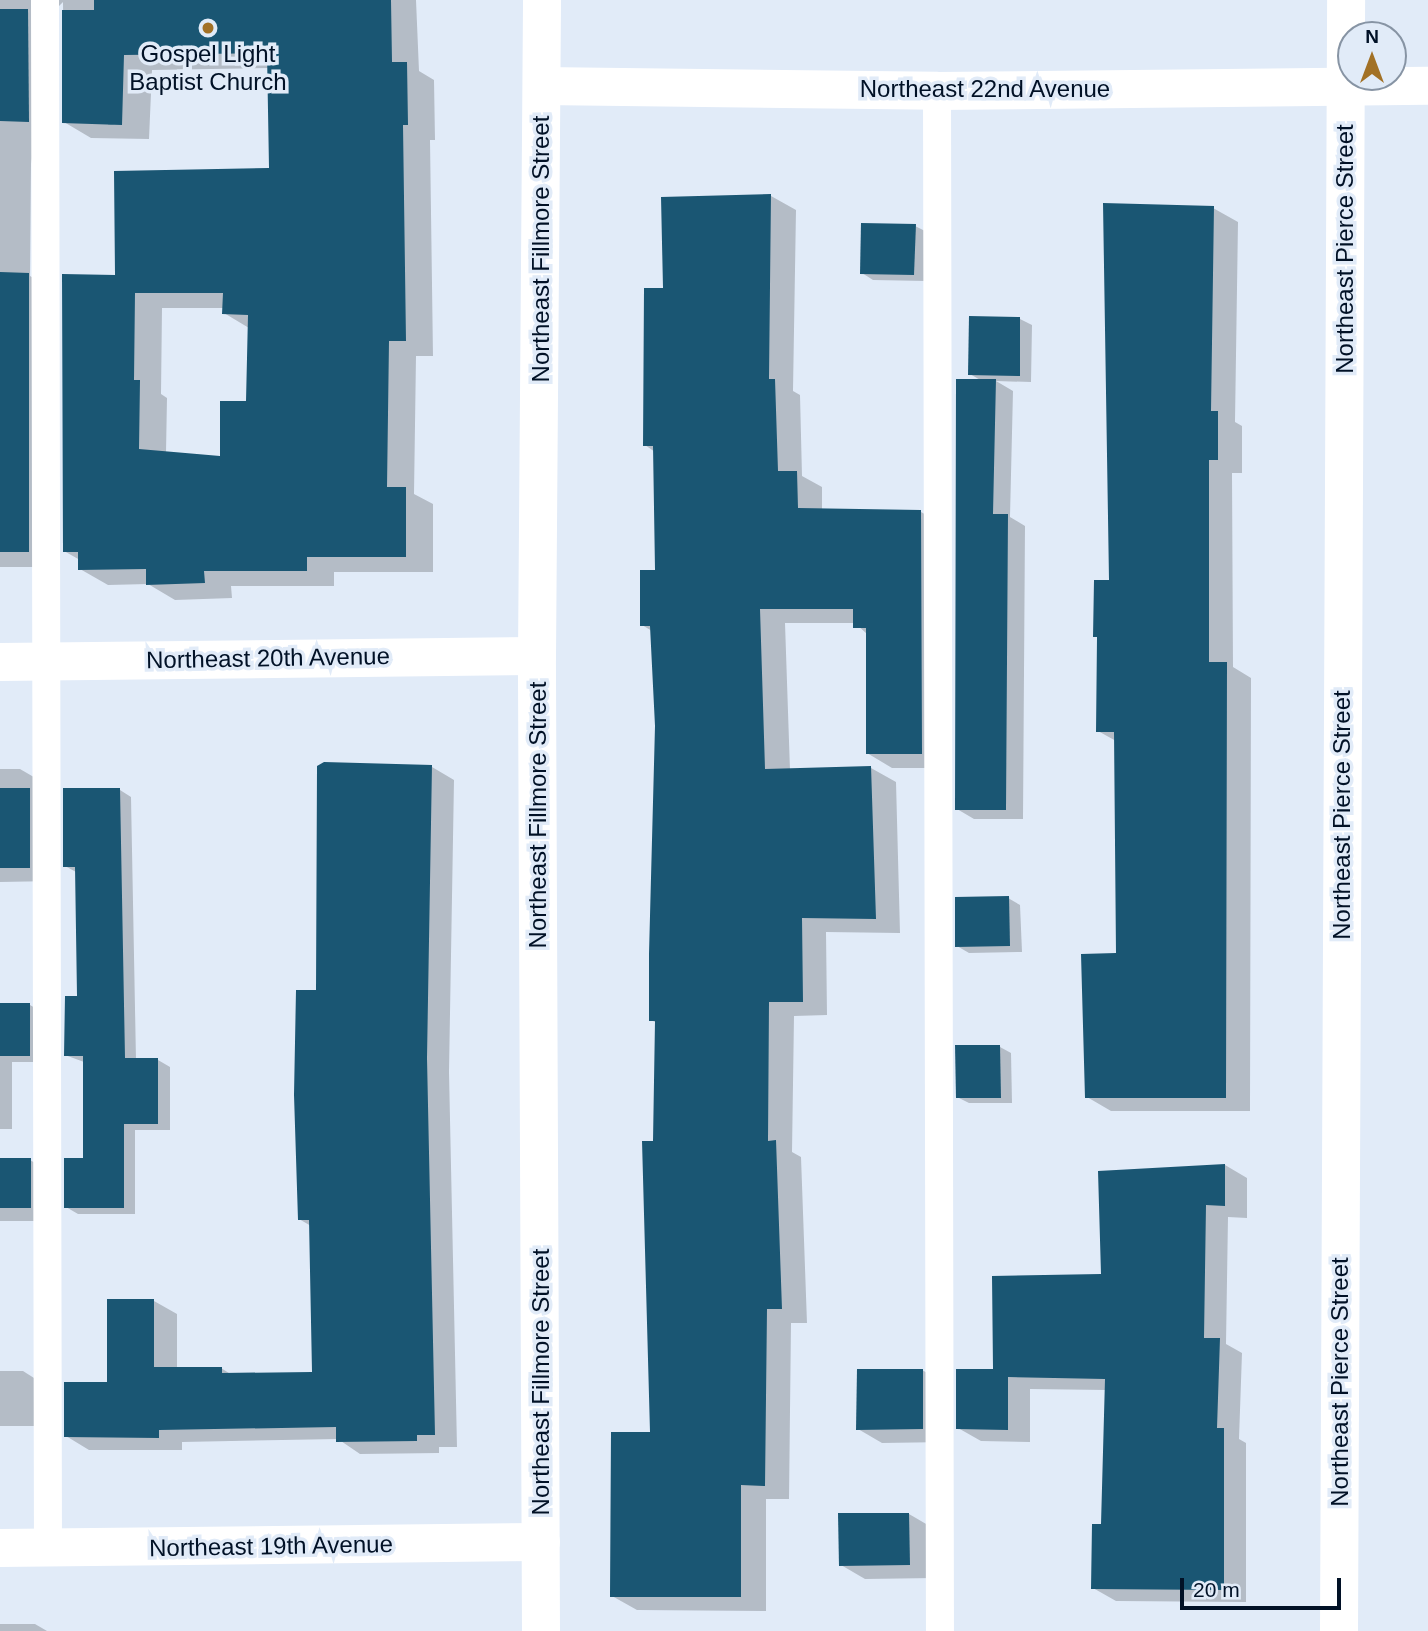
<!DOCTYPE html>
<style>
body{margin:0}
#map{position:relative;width:1428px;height:1631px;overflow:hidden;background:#e1ebf8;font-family:Helvetica,sans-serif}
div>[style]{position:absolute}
.shadow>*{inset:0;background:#0003}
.building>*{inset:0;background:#1a5673}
.lane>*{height:28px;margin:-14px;padding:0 14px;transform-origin:14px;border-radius:14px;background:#fff}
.street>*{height:38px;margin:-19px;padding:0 19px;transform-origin:19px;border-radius:19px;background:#fff}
.dots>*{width:19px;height:19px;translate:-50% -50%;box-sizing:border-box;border:4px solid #e1ebf8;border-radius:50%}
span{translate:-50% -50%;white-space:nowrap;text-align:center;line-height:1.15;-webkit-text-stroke:7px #e1ebf8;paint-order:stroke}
.poi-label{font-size:24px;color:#011126}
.street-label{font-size:24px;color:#011126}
.north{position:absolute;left:1337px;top:21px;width:70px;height:70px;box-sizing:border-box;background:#e1ebf8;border:2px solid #8794a4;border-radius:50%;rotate:0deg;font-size:19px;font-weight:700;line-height:28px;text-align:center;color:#011126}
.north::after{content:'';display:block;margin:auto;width:24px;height:32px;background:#a27126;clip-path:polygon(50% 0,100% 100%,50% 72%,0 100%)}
.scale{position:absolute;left:1180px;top:1578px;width:161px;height:32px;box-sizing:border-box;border:4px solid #011126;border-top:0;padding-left:9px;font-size:21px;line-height:24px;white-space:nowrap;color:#011126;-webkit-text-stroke:5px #e1ebf8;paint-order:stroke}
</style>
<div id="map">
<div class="shadow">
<div style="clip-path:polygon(evenodd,0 0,416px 0,419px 71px,434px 80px,435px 140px,430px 140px,433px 356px,416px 356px,414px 494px,433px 504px,433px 572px,334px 572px,334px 586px,231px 586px,232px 598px,175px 600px,148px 584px,108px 585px,80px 569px,80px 560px,64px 551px,117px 277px,271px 170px,269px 68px,152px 70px,149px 139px,91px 138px,64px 122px,63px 2px,58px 7px,31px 164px,30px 276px,56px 291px,57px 567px,0 567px,0 0,162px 308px,224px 308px,224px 313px,249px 328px,248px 403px,222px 458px,166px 453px,167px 398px,161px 394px,162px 308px)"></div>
<div style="clip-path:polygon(771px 196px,796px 210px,793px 391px,800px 395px,802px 476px,822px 487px,822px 510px,921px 512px,946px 526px,946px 768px,892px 768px,867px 753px,867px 634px,855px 623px,785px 623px,790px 770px,871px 768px,896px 782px,900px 933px,826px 932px,827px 1015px,794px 1016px,792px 1152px,801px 1157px,807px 1323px,791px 1323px,789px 1499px,766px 1499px,766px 1611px,637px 1610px,612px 1596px,652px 1434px,657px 1023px,651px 1020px,656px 726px,652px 631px,642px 625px,656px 572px,655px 452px,645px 445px,665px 290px)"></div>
<div style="clip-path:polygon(1213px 208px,1238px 222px,1235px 422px,1242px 426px,1242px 473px,1232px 473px,1233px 667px,1251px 678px,1250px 1111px,1111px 1111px,1087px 1097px,1118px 955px,1116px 741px,1098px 731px,1099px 638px,1095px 636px)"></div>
<div style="clip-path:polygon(915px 226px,927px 232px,926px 281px,873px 280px,862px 273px)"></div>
<div style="clip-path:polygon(1020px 319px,1032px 325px,1031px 382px,996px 381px,1013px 391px,1010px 517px,1025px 526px,1023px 819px,974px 819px,957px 809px,982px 381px,970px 374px)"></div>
<div style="clip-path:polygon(432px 767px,454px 780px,449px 1072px,457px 1447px,439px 1447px,439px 1453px,360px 1454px,338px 1439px,182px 1442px,182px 1450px,89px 1450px,66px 1436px,109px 1384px,154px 1301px,177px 1314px,177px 1368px,221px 1368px,232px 1375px,314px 1374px,311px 1226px,299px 1219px,318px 992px)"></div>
<div style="clip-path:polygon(0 769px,20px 769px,44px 783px,54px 881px,0 882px)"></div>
<div style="clip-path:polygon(120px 790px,131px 797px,136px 1060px,158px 1060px,170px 1067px,170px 1130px,135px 1130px,135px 1214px,78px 1214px,66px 1207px,84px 1160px,84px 1062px,65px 1055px,78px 998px,76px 872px,65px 866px)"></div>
<div style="clip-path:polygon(1008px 898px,1020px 905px,1022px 952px,969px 953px,957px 946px)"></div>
<div style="clip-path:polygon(0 1004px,30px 1005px,42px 1012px,42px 1062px,12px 1062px,12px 1129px,0 1129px)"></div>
<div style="clip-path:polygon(1000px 1047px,1011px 1053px,1012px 1103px,969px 1103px,957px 1097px)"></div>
<div style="clip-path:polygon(0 1160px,30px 1160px,42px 1167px,41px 1221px,0 1221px)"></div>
<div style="clip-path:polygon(1225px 1165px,1247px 1178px,1247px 1218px,1228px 1217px,1226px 1344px,1242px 1353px,1239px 1439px,1246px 1443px,1246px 1602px,1116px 1601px,1093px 1588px,1102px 1526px,1106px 1390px,1030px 1389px,1030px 1442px,981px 1441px,958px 1428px,995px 1370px)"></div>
<div style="clip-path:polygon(922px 1370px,947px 1384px,947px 1442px,882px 1443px,858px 1429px)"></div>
<div style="clip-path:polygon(0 1371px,23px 1371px,34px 1378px,34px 1426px,0 1426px)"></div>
<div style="clip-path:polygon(909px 1514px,933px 1528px,934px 1578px,865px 1579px,841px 1565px)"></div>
<div style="clip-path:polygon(0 1624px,35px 1624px,47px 1631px,0 1631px)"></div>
</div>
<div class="building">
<div style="clip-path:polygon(evenodd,94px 0,391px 0,392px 62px,407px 62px,408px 125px,403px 125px,406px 341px,389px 341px,387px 487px,406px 487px,406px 557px,307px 557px,307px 571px,204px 571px,205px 583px,146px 585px,146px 569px,78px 570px,78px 552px,63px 552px,62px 274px,115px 275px,114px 171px,269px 168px,267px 53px,124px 55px,122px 125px,62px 123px,62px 10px,94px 10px,94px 0,135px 293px,223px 293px,222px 314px,248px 315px,246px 401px,220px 401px,220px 456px,139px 449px,140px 380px,134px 380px,135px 293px)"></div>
<div style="clip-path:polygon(0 9px,28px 9px,29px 122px,0 121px)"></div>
<div style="clip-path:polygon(771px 194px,769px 379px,775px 379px,778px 471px,797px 471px,798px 508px,921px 510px,922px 754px,866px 754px,866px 628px,853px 628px,853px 609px,760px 609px,765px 769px,871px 766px,876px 919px,802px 918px,803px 1002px,769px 1002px,768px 1141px,776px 1140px,782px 1309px,767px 1309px,765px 1486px,741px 1485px,741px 1597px,610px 1597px,611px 1432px,650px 1432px,642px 1141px,653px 1141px,655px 1021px,649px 1021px,649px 954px,655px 726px,650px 626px,640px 626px,640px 570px,655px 570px,653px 446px,643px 446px,644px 288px,663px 288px,661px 197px)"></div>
<div style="clip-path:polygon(1103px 203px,1214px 206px,1211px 411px,1218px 411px,1218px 460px,1209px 460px,1209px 662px,1227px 662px,1226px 1098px,1085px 1098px,1081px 954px,1116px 953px,1114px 732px,1096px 732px,1097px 637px,1093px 637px,1094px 580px,1109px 580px)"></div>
<div style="clip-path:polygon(861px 223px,916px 224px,914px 275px,860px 274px)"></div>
<div style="clip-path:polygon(0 272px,29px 273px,29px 552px,0 552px)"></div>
<div style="clip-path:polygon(969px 316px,1020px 317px,1020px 376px,968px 375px)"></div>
<div style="clip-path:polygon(956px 379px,996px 379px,993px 514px,1008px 514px,1006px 810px,955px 810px)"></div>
<div style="clip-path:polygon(324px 762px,432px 765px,427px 1058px,435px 1435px,417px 1435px,417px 1441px,336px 1442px,336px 1427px,159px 1430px,159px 1438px,64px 1437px,64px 1382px,107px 1382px,107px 1299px,154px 1299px,154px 1367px,222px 1367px,222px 1373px,312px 1372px,309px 1220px,298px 1220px,294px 1095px,296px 990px,316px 990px,317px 766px)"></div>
<div style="clip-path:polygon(0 788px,30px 788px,30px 868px,0 868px)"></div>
<div style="clip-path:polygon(63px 788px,120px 788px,125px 1058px,158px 1058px,158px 1124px,124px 1124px,124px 1208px,64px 1208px,64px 1158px,83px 1158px,83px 1056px,64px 1056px,65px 996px,77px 996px,75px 867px,63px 867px)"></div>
<div style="clip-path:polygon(1009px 896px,1010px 946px,955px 947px,955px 897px)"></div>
<div style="clip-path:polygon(0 1003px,30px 1003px,30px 1056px,0 1056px)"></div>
<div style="clip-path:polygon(955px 1045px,1000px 1045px,1001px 1098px,956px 1098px)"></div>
<div style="clip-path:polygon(0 1158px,31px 1158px,31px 1208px,0 1208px)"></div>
<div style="clip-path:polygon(1225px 1164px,1225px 1206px,1206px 1205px,1204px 1338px,1220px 1338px,1217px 1428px,1224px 1428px,1224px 1590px,1091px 1589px,1092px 1524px,1101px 1524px,1105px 1379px,1008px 1377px,1008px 1430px,956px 1429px,956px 1369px,993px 1369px,992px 1276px,1101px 1274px,1098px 1171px)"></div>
<div style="clip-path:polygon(857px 1369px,923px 1369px,923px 1429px,856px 1430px)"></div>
<div style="clip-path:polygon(838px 1513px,909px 1513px,910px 1565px,839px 1566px)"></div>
</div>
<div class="lane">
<div style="left:45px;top:0;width:1548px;rotate:89.89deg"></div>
<div style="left:937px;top:91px;width:1540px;rotate:89.89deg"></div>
</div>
<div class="street">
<div style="left:542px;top:86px;width:395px;rotate:0.7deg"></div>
<div style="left:937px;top:91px;width:491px;rotate:-0.6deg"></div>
<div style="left:0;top:662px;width:537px;rotate:-0.64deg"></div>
<div style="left:0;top:1548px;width:541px;rotate:-0.64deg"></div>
<div style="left:541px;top:1631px;width:975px;rotate:-90.24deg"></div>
<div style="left:537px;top:656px;width:656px;rotate:-89.56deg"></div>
<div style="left:1339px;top:1631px;width:1631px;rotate:-89.75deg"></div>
</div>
<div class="dots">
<div style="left:208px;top:28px;background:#a27126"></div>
</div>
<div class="poi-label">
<span style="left:208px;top:68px">Gospel Light<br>Baptist Church</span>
</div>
<div class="street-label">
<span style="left:985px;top:89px">Northeast 22nd Avenue</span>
<span style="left:541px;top:249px;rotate:-90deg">Northeast Fillmore Street</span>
<span style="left:1345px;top:249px;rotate:-90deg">Northeast Pierce Street</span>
<span style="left:268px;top:658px;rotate:-1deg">Northeast 20th Avenue</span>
<span style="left:538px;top:815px;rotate:-90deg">Northeast Fillmore Street</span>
<span style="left:1342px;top:815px;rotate:-90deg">Northeast Pierce Street</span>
<span style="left:541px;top:1382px;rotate:-90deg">Northeast Fillmore Street</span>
<span style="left:1340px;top:1382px;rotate:-90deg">Northeast Pierce Street</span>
<span style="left:271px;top:1546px;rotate:-1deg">Northeast 19th Avenue</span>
</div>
<div class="north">N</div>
<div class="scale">20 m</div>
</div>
